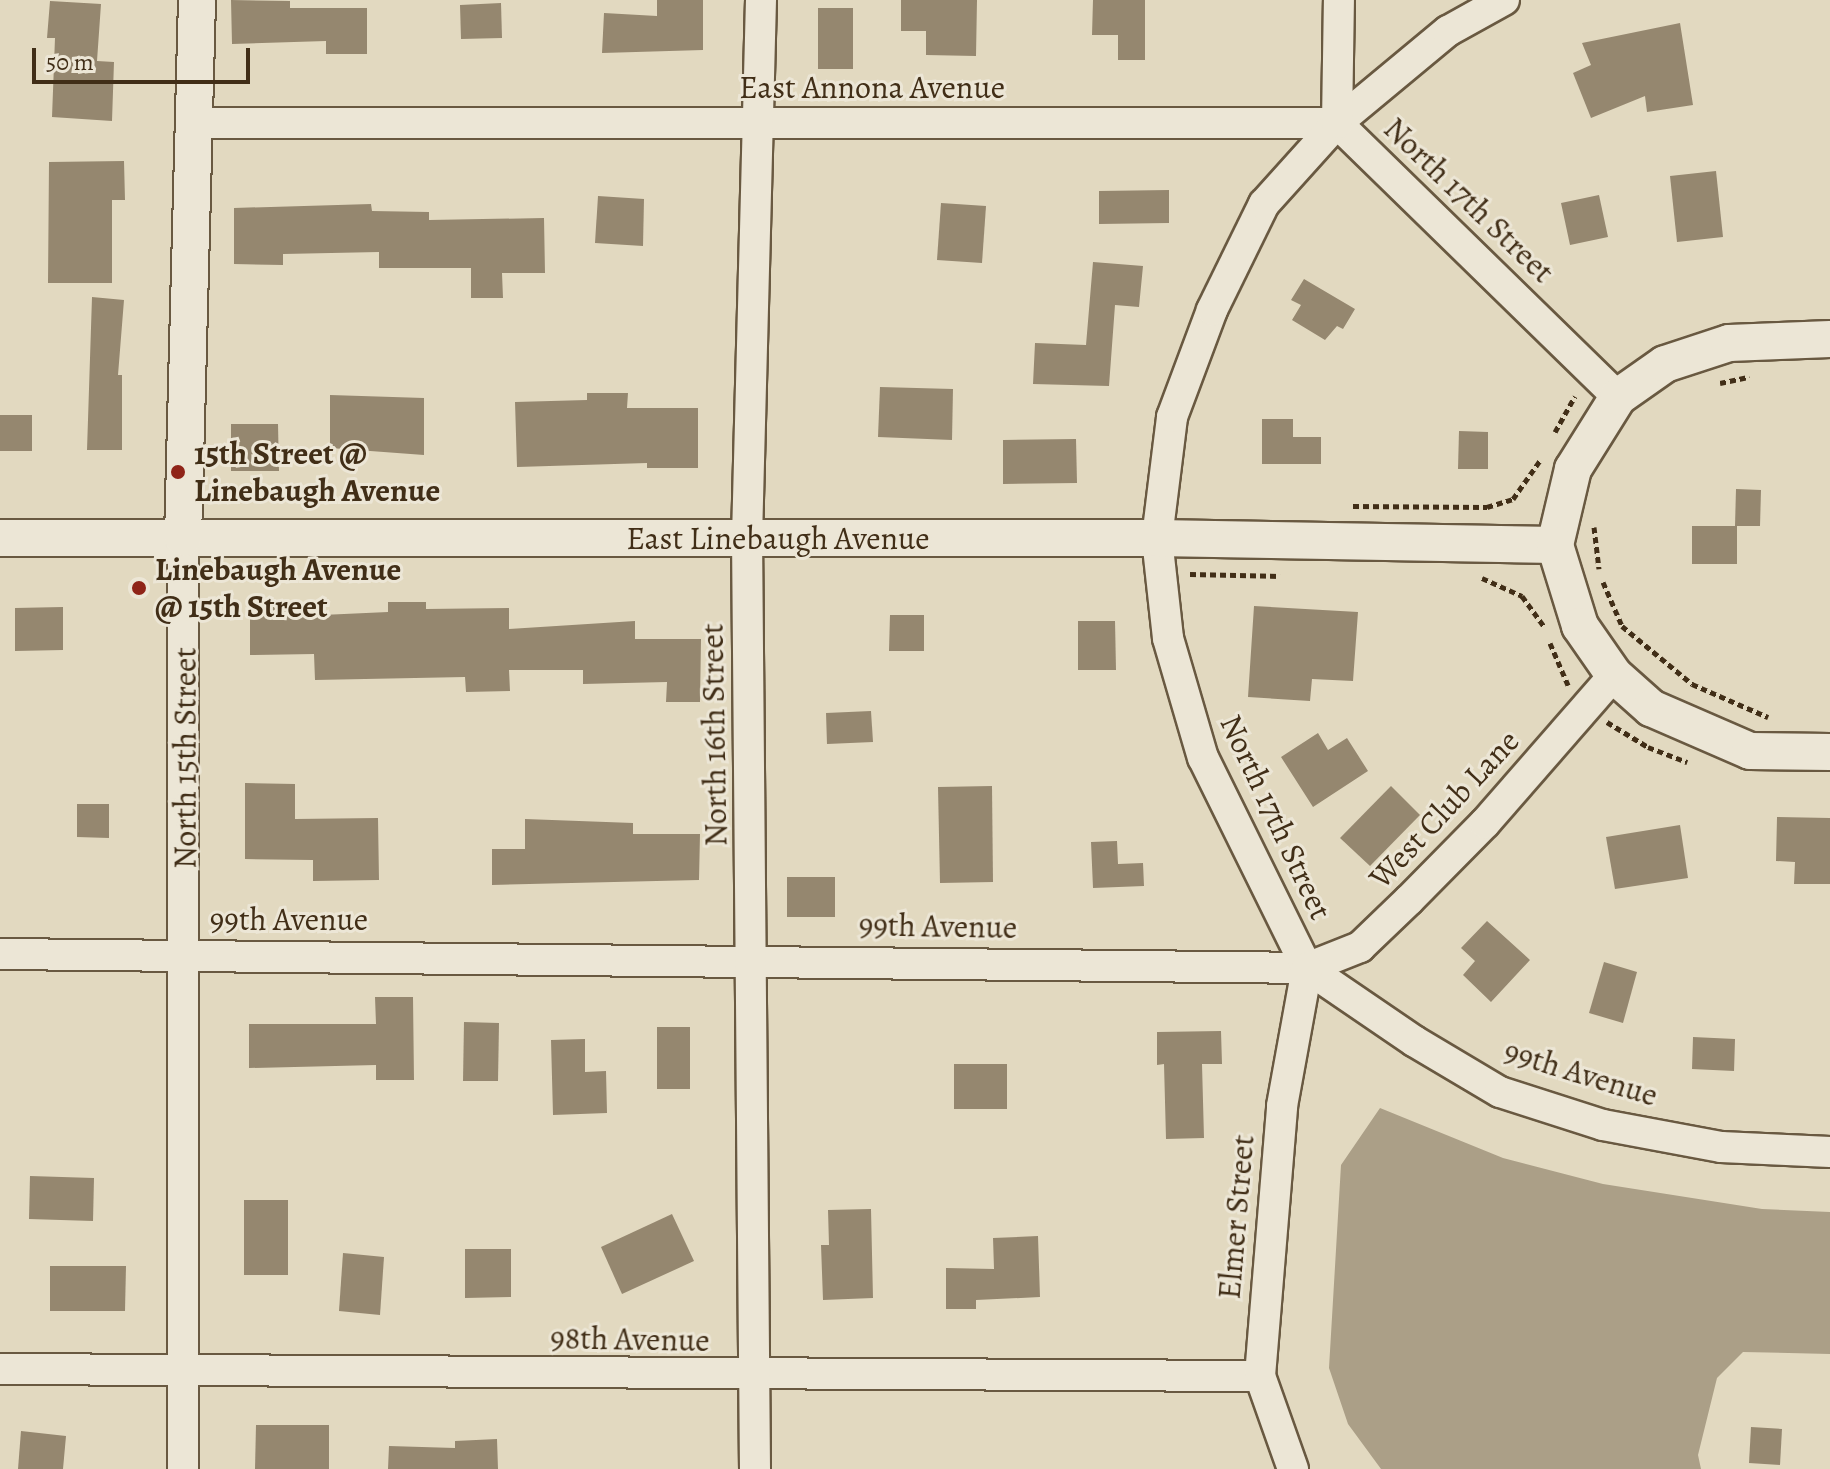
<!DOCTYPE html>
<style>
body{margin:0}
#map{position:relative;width:1830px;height:1469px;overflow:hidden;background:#e2d9c0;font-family:Alegreya,serif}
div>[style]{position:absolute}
.water>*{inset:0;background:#ab9f87}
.building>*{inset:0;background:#95876f}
.path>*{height:5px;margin-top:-2.5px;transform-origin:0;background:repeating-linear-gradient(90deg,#412e17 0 6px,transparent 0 10px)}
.roads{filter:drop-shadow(2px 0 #695941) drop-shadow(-2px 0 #695941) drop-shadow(0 2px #695941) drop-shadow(0 -2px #695941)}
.minor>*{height:30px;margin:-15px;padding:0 15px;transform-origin:15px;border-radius:15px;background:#ece6d6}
.tertiary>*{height:36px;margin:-18px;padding:0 18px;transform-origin:18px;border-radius:18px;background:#ece6d6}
.dots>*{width:22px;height:22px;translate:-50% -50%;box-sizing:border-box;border:4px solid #ece6d6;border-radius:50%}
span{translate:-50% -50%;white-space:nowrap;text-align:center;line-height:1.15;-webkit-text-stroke:6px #ece6d6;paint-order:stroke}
.street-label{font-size:32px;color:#412e17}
.poi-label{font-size:32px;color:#412e17;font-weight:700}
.left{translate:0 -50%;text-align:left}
.scale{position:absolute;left:32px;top:48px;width:218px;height:36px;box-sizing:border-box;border:4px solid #412e17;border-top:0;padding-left:10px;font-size:24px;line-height:28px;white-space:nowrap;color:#412e17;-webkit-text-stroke:6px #ece6d6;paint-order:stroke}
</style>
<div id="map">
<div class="water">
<div style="clip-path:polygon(1380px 1108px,1503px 1158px,1603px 1184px,1762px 1209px,1830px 1212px,1830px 1354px,1743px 1352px,1717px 1378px,1698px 1455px,1701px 1469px,1381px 1469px,1348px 1424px,1329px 1368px,1341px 1165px)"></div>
</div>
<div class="building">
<div style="clip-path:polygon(231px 0,290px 1px,290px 8px,367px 8px,367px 54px,326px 54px,326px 41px,232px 44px)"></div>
<div style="clip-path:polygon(657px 0,703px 0,703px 50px,602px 53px,604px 13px,657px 16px)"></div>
<div style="clip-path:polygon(901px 0,977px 0,976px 56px,926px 55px,926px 31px,901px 31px)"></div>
<div style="clip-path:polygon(1093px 0,1145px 0,1145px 60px,1118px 60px,1118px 35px,1092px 35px)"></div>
<div style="clip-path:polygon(50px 1px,101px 4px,97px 61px,114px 62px,112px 121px,52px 117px,55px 38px,47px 38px)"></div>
<div style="clip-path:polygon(501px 3px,502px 38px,461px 39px,460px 5px)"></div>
<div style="clip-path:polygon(818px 8px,853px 8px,853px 69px,818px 69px)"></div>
<div style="clip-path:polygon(1680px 23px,1693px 105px,1647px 112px,1645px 96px,1591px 118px,1573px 73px,1591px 65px,1582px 43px)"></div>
<div style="clip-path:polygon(124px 161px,125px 200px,112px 200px,112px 283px,48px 283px,49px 162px)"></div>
<div style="clip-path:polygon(1716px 171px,1723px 237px,1677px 242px,1670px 176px)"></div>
<div style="clip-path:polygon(1169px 190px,1169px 223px,1099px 224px,1099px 191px)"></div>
<div style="clip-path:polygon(1599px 195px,1608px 237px,1570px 245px,1561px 203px)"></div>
<div style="clip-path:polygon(598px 196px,644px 199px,643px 246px,595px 243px)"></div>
<div style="clip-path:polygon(941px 203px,986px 206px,982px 263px,937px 260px)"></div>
<div style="clip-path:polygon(371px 204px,372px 211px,429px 212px,429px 220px,544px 218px,545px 273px,502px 273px,503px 298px,471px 298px,471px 268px,379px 268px,379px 252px,283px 254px,283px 265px,234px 264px,234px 208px)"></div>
<div style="clip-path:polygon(1093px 262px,1143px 266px,1139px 307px,1115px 305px,1109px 386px,1033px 384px,1035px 343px,1086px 345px)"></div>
<div style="clip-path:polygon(1304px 279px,1355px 309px,1343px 329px,1337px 326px,1325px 340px,1292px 320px,1301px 305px,1291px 300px)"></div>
<div style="clip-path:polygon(92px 297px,124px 300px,118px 375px,122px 375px,122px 450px,87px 450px)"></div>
<div style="clip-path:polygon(880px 387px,953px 389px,952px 440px,878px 437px)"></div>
<div style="clip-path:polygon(587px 393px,628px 393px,627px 408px,698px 408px,698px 468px,647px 468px,647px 463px,517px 467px,515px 402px,587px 400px)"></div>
<div style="clip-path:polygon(330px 395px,424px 398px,424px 455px,330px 448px)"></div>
<div style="clip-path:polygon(0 415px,32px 415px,32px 451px,0 451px)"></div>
<div style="clip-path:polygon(1262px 419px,1293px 419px,1293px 437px,1321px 437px,1321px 464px,1262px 464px)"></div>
<div style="clip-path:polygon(231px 424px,278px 424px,279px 471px,231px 471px)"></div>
<div style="clip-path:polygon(1459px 431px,1488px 432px,1488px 469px,1458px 469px)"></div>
<div style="clip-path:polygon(1076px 439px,1077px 483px,1003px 484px,1003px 440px)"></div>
<div style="clip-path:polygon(1736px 489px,1761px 490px,1760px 526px,1735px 526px)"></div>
<div style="clip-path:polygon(1692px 526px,1737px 526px,1737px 564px,1692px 564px)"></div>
<div style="clip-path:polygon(388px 602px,426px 602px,426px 609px,509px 608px,509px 629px,635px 621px,635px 639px,701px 639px,700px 702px,666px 702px,667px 682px,583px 684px,583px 670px,509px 670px,510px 691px,466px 692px,465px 677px,315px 680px,314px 654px,250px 655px,250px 604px,299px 603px,300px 616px,388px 612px)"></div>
<div style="clip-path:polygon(1254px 606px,1358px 612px,1353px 681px,1312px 679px,1310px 701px,1248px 697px)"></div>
<div style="clip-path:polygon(63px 607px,63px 650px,15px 651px,15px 608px)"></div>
<div style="clip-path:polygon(890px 615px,924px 615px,924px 651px,889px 651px)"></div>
<div style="clip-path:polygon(1078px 621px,1115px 621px,1116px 670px,1078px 670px)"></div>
<div style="clip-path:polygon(871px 711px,873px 742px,827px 744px,826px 713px)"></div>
<div style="clip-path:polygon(1318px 733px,1328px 750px,1347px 738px,1368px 771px,1313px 807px,1281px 757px)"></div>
<div style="clip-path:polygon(245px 783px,295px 784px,295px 819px,378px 818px,379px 880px,313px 881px,313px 860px,245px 859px)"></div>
<div style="clip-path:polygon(992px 786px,993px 882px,940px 883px,938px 787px)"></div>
<div style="clip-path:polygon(1391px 786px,1420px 815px,1370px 866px,1340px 838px)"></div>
<div style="clip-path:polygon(77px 804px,109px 804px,109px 838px,77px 837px)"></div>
<div style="clip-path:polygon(1777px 817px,1830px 818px,1830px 884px,1794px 884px,1795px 862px,1776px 861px)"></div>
<div style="clip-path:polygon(525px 819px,633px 823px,633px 834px,700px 834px,699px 880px,492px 885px,492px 849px,525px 849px)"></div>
<div style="clip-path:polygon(1680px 825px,1688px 878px,1615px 889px,1606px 837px)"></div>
<div style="clip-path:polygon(1117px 841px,1118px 864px,1143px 863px,1144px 886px,1093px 888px,1091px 842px)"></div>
<div style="clip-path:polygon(787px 877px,835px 877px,835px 917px,787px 917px)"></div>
<div style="clip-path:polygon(1487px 921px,1530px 960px,1491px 1002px,1463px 975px,1475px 961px,1461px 948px)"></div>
<div style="clip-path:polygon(1604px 962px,1637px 972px,1623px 1023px,1589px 1013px)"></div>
<div style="clip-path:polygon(375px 997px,413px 997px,414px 1080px,376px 1080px,376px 1065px,249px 1068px,249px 1024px,376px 1024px)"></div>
<div style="clip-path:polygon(464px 1022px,499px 1023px,498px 1081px,463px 1081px)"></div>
<div style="clip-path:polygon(657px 1027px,690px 1027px,690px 1089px,657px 1089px)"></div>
<div style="clip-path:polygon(1221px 1031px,1222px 1064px,1202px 1064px,1204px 1138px,1166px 1139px,1164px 1064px,1157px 1065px,1157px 1032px)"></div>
<div style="clip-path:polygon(1693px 1037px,1735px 1039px,1734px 1071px,1692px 1069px)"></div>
<div style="clip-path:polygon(585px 1039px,585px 1072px,606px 1071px,607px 1113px,553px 1115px,551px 1040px)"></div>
<div style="clip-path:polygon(954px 1064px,1007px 1064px,1007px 1109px,954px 1109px)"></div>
<div style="clip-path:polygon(30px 1176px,94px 1178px,93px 1221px,29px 1219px)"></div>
<div style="clip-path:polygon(244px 1200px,288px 1200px,288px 1275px,244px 1275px)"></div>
<div style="clip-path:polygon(871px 1209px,873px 1298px,823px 1300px,821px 1245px,829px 1245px,828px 1210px)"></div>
<div style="clip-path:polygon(672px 1214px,694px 1261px,622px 1294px,601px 1247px)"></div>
<div style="clip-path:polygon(1038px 1236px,1040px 1297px,976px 1300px,976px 1309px,946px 1309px,946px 1268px,994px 1269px,993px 1238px)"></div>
<div style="clip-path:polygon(465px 1249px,511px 1249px,511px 1297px,465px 1298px)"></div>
<div style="clip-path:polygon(343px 1253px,384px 1257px,380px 1315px,339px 1311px)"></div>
<div style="clip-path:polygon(50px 1266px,126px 1266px,125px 1311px,50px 1311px)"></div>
<div style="clip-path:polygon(256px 1425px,329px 1425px,329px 1469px,255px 1469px)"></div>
<div style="clip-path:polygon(1751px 1427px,1782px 1429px,1780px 1465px,1749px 1463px)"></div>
<div style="clip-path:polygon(21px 1431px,66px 1436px,63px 1469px,18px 1469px)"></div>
<div style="clip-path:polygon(497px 1439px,498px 1469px,388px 1469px,389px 1446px,455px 1448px,455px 1441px)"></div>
</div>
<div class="path">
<div style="left:1720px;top:383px;width:30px;rotate:-12deg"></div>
<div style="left:1555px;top:432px;width:41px;rotate:-60.9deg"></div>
<div style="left:1353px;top:506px;width:134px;rotate:0.4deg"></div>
<div style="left:1487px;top:507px;width:27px;rotate:-17deg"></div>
<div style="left:1513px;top:499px;width:49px;rotate:-55deg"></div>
<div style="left:1594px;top:527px;width:42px;rotate:83.2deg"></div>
<div style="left:1190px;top:574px;width:90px;rotate:1.3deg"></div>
<div style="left:1482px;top:578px;width:44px;rotate:24.2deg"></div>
<div style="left:1522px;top:596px;width:37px;rotate:54deg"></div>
<div style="left:1603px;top:582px;width:48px;rotate:66.6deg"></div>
<div style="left:1622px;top:626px;width:91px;rotate:39.6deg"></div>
<div style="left:1692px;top:684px;width:83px;rotate:23.5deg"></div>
<div style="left:1550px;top:643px;width:46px;rotate:66.8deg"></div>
<div style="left:1607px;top:722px;width:48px;rotate:31.4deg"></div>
<div style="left:1648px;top:747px;width:42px;rotate:21deg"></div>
</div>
<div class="roads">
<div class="minor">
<div style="left:198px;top:123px;width:1139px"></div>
<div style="left:1337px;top:123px;width:144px;rotate:-39.7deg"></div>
<div style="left:1448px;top:31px;width:64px;rotate:-29deg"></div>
<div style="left:1337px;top:123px;width:392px;rotate:44.3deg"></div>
<div style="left:0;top:954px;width:1307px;rotate:0.61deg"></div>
<div style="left:1307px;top:968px;width:130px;rotate:34.3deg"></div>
<div style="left:1414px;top:1041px;width:100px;rotate:30.7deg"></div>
<div style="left:1500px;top:1092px;width:108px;rotate:17.8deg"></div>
<div style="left:1603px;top:1125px;width:120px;rotate:10.6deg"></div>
<div style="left:1721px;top:1147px;width:109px;rotate:2.6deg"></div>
<div style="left:1307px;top:968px;width:234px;rotate:-116.3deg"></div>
<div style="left:1203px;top:758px;width:125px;rotate:-106.3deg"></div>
<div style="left:1168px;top:638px;width:101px;rotate:-96.3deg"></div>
<div style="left:1157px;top:538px;width:122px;rotate:-82.9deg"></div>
<div style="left:1172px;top:417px;width:114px;rotate:-69.5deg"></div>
<div style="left:1212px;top:310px;width:118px;rotate:-63.9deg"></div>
<div style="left:1264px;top:204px;width:109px;rotate:-48deg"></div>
<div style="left:1337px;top:123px;width:123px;rotate:-89.1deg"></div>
<div style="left:1307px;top:968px;width:57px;rotate:-21.6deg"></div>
<div style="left:1360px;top:947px;width:68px;rotate:-43.8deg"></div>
<div style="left:1409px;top:900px;width:108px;rotate:-45.4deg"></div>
<div style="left:1485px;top:823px;width:196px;rotate:-48.9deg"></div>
<div style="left:0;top:1369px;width:1260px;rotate:0.32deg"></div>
<div style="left:183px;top:1469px;width:931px;rotate:-90deg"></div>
<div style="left:755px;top:1469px;width:931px;rotate:-90.49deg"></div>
<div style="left:747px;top:538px;width:538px;rotate:-88.51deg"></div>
<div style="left:1293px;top:1469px;width:99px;rotate:-109.5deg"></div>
<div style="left:1260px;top:1376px;width:271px;rotate:-85.3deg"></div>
<div style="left:1282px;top:1106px;width:140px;rotate:-79.7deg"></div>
</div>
<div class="tertiary">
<div style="left:0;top:538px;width:1157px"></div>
<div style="left:1157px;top:538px;width:398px;rotate:1deg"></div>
<div style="left:183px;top:538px;width:538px;rotate:-88.51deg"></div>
<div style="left:1555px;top:545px;width:78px;rotate:-76.7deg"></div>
<div style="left:1573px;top:469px;width:85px;rotate:-58deg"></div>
<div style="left:1618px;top:397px;width:57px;rotate:-35.1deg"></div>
<div style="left:1665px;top:364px;width:67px;rotate:-18.2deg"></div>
<div style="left:1729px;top:343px;width:101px;rotate:-2.3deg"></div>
<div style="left:1555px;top:545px;width:85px;rotate:72.8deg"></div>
<div style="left:1580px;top:626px;width:60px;rotate:55.2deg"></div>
<div style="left:1614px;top:675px;width:50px;rotate:41.7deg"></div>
<div style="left:1651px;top:708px;width:108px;rotate:23.5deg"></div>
<div style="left:1750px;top:751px;width:80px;rotate:0.7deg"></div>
</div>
</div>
<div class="dots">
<div style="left:178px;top:472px;background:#8f2418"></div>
<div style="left:139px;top:588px;background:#8f2418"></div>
</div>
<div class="street-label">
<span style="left:872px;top:87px">East Annona Avenue</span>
<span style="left:1469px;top:200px;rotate:44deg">North 17th Street</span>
<span style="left:778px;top:538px">East Linebaugh Avenue</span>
<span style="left:714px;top:735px;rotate:-91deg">North 16th Street</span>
<span style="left:185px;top:758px;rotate:-90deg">North 15th Street</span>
<span style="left:1444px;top:809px;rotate:-47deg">West Club Lane</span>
<span style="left:1276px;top:817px;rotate:65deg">North 17th Street</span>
<span style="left:289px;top:919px">99th Avenue</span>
<span style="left:938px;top:926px;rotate:1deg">99th Avenue</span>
<span style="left:1581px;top:1073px;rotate:17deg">99th Avenue</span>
<span style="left:1236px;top:1217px;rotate:-85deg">Elmer Street</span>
<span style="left:630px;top:1339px;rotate:1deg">98th Avenue</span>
</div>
<div class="poi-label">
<span class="left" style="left:194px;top:472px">15th Street @<br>Linebaugh Avenue</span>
<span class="left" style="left:155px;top:588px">Linebaugh Avenue<br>@ 15th Street</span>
</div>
<div class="scale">50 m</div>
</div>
